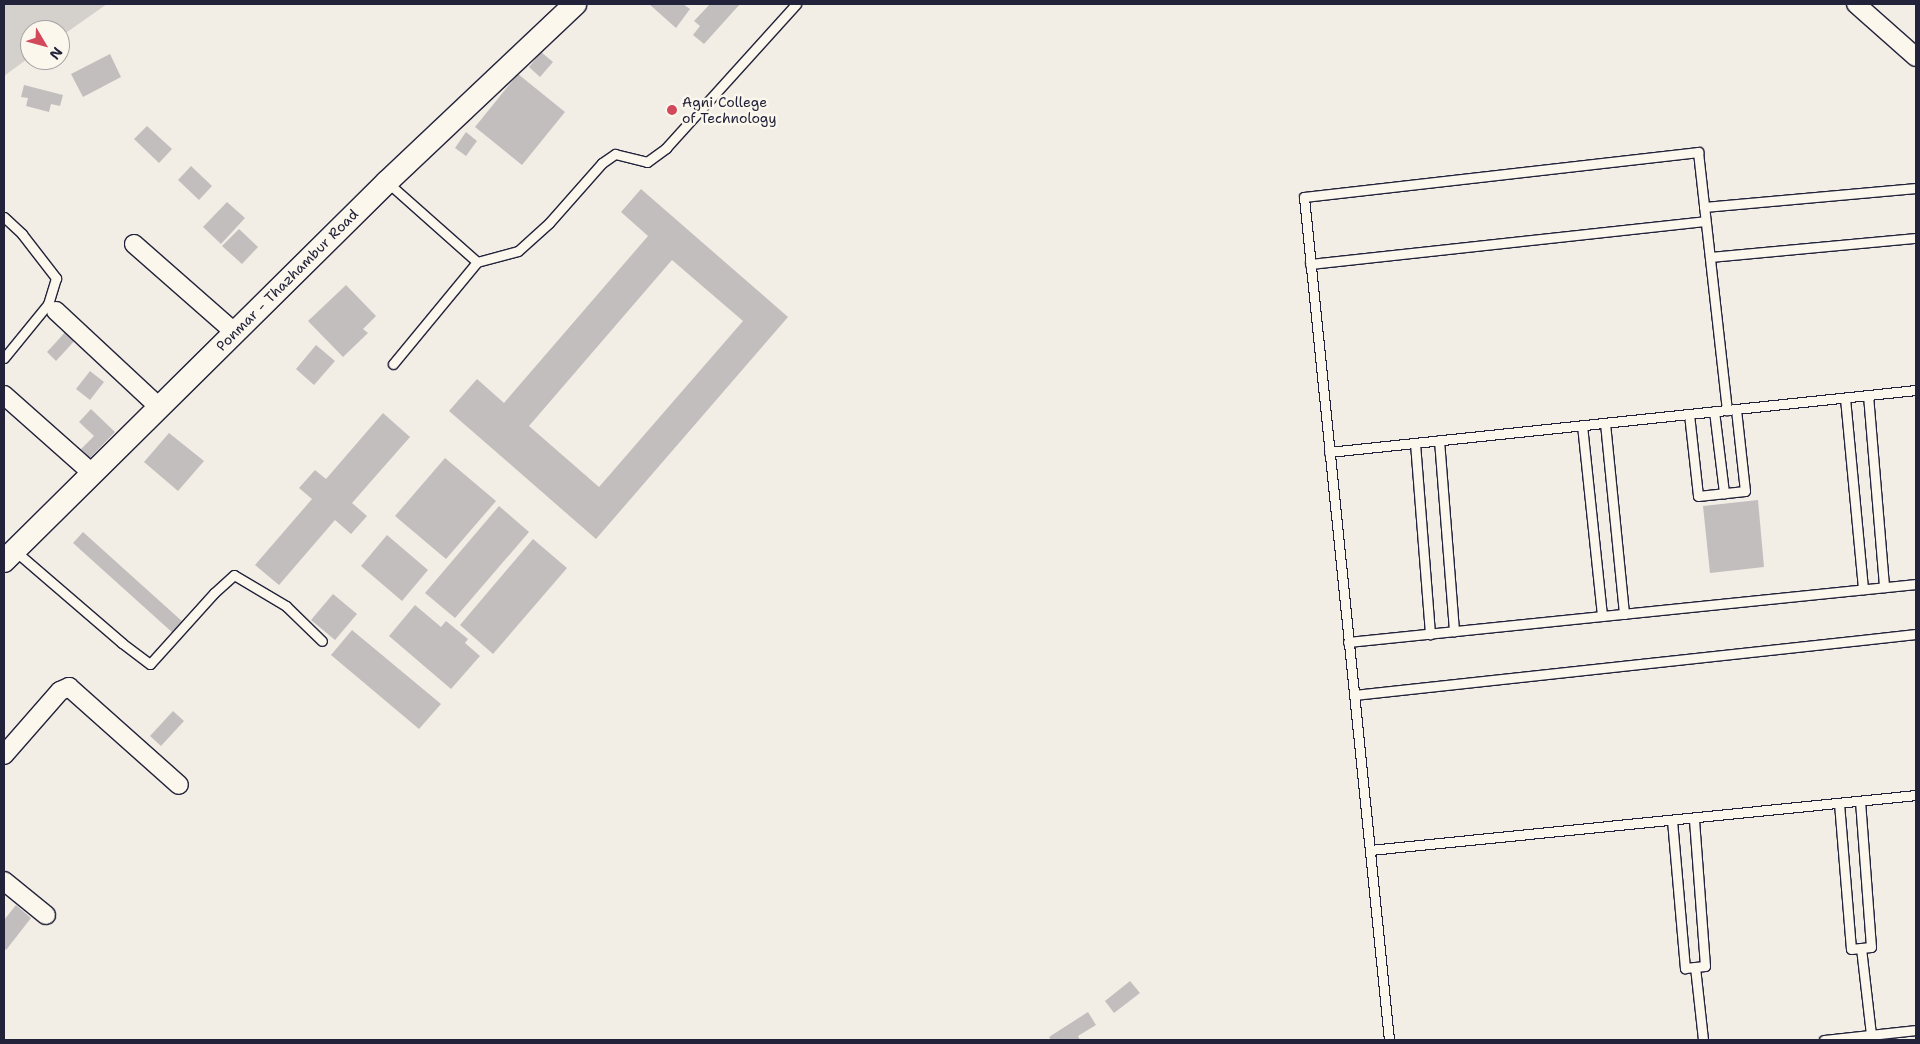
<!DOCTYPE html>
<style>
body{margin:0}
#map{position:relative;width:1920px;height:1044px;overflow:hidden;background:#f2eee5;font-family:"Shantell Sans",sans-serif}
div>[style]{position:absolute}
.green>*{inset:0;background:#d4d1cc}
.building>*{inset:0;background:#c2bebe}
.roads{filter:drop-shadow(1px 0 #22223b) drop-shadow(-1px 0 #22223b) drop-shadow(0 1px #22223b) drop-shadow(0 -1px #22223b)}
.service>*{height:9px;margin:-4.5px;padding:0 4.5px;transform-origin:4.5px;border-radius:4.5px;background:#fbf7ec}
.minor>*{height:18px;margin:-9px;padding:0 9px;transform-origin:9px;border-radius:9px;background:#fbf7ec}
.tertiary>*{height:22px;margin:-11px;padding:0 11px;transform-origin:11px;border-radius:11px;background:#fbf7ec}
.dots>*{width:14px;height:14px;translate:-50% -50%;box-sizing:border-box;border:2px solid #fbf7ec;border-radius:50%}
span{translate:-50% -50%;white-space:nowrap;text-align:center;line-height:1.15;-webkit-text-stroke:5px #fbf7ec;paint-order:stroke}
.poi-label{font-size:14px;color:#22223b}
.left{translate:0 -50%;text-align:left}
.street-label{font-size:14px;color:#22223b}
.frame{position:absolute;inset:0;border:5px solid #22223b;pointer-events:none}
.north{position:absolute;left:20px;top:20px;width:50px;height:50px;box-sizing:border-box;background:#fbf7ec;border:1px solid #a4a2a5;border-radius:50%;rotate:127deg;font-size:14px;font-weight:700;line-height:20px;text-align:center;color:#22223b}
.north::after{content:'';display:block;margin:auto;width:18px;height:22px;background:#d1495b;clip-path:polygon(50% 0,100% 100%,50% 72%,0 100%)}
</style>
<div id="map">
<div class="green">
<div style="clip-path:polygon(4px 4px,107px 4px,60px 37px,60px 30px,30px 30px,30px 57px,4px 76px)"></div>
</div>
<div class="building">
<div style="clip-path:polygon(649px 4px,683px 4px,690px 9px,676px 28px)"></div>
<div style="clip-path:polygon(710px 4px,740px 4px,704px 44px,693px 35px,700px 26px,694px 21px)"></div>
<div style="clip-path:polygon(541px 52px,553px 62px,540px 77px,529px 67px)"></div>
<div style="clip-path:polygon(110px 54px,121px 77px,83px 97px,71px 74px)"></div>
<div style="clip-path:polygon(518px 74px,565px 112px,522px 165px,475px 127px)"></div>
<div style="clip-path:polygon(24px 85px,63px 95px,60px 106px,51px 104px,49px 112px,26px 106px,28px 98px,21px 97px)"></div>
<div style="clip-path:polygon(147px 126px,172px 149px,159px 163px,134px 139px)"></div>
<div style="clip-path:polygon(466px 132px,477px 141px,466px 156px,455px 148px)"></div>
<div style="clip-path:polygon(191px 166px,212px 186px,199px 200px,178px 180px)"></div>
<div style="clip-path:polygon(evenodd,641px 189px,788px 317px,596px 539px,449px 411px,477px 379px,504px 403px,648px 236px,621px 212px,641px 189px,672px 260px,743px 321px,599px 487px,529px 426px,672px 260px)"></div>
<div style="clip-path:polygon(227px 202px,245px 218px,221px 244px,203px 227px)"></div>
<div style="clip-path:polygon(239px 229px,258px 247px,242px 264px,222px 246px)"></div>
<div style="clip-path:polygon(346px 285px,376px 316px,363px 329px,368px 333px,343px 357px,308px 321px)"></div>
<div style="clip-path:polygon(69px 328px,78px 337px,56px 361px,47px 352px)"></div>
<div style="clip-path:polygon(316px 345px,335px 361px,314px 385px,296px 369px)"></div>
<div style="clip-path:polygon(90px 371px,104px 382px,90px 400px,76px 389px)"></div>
<div style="clip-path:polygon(91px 409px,115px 432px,90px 458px,81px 449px,94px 436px,79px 422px)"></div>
<div style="clip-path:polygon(383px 413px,410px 437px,352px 503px,367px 516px,351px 534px,335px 520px,279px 585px,255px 565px,312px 499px,299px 488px,315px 470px,326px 479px)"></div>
<div style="clip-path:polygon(169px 433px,204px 461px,178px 491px,144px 462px)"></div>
<div style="clip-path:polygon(445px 458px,496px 501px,446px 559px,395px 516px)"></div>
<div style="clip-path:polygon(1758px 500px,1764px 567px,1710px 573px,1703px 506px)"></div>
<div style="clip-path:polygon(499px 506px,529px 532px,455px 618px,425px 593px)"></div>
<div style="clip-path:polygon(83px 532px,184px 623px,174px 634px,73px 543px)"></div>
<div style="clip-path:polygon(387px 535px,428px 570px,402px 601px,361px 566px)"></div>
<div style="clip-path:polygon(533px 539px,567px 568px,493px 654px,460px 625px)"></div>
<div style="clip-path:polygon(333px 594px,357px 614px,335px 640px,311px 620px)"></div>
<div style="clip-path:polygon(415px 605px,441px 627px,446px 621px,468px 639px,465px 643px,480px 656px,451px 689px,389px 636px)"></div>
<div style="clip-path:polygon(352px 630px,441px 704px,419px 729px,331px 655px)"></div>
<div style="clip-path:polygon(173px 711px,184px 721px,161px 746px,150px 736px)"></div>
<div style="clip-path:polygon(16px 905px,31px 918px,6px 950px,4px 948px,4px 920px)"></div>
<div style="clip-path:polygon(1130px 981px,1140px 993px,1114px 1013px,1105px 1001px)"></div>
<div style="clip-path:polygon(1088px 1012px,1096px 1025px,1078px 1036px,1080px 1040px,1051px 1040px,1049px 1037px)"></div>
</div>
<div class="roads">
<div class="service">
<div style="left:387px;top:182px;width:120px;rotate:41.6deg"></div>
<div style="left:477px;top:262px;width:42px;rotate:-15deg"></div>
<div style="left:518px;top:251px;width:42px;rotate:-42.1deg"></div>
<div style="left:549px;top:223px;width:80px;rotate:-48.5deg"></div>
<div style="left:602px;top:163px;width:16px;rotate:-35deg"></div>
<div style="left:615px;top:154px;width:33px;rotate:14deg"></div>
<div style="left:647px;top:162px;width:24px;rotate:-36deg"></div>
<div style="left:666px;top:148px;width:194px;rotate:-47.9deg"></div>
<div style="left:1704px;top:207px;width:213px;rotate:-5.1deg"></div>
<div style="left:4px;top:217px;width:25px;rotate:43deg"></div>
<div style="left:22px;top:234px;width:56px;rotate:52.3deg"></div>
<div style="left:56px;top:278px;width:27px;rotate:107deg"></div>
<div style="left:48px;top:304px;width:11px;rotate:41deg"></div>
<div style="left:1710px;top:257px;width:207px;rotate:-5.3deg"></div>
<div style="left:1310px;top:264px;width:397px;rotate:-6.2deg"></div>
<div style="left:4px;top:358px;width:70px;rotate:-50.8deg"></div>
<div style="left:393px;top:364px;width:132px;rotate:-50.5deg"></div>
<div style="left:1868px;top:395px;width:193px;rotate:85.2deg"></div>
<div style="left:1845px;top:398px;width:192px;rotate:84.6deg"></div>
<div style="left:1714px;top:411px;width:83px;rotate:83deg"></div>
<div style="left:1689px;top:414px;width:82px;rotate:83.7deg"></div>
<div style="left:1698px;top:496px;width:47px;rotate:-6.1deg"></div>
<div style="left:1745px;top:491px;width:82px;rotate:-96.3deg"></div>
<div style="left:1605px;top:423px;width:192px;rotate:84.3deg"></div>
<div style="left:1582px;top:425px;width:192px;rotate:84deg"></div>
<div style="left:1439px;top:440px;width:192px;rotate:85.5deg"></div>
<div style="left:1415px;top:443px;width:192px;rotate:85.5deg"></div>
<div style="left:1329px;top:452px;width:590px;rotate:-6.03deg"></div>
<div style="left:14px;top:550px;width:143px;rotate:40.7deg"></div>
<div style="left:122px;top:643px;width:35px;rotate:37deg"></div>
<div style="left:150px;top:664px;width:96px;rotate:-48deg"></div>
<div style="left:214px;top:593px;width:27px;rotate:-42deg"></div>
<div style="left:234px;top:575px;width:61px;rotate:30.8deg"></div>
<div style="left:286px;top:606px;width:50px;rotate:44.2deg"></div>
<div style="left:1348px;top:642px;width:571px;rotate:-5.83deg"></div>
<div style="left:1354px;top:695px;width:565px;rotate:-6.19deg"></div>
<div style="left:1839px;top:803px;width:146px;rotate:85.3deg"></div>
<div style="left:1851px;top:949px;width:20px;rotate:-6deg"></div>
<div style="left:1871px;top:947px;width:146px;rotate:-94.3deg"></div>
<div style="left:1672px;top:820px;width:149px;rotate:85deg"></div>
<div style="left:1685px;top:968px;width:20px;rotate:-6deg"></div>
<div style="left:1705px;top:966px;width:148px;rotate:-94.3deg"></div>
<div style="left:1370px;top:850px;width:549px;rotate:-5.75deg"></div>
<div style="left:1861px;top:948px;width:88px;rotate:83.4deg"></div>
<div style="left:1695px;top:967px;width:73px;rotate:83.7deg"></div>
<div style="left:1389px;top:1040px;width:847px;rotate:-95.76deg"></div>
<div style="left:1304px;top:197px;width:397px;rotate:-6.5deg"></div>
<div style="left:1698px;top:152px;width:260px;rotate:83.6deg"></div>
<div style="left:1824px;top:1040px;width:93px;rotate:-6.2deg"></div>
</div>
<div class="minor">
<div style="left:1856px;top:4px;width:80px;rotate:41.5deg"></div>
<div style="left:134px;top:244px;width:133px;rotate:41.3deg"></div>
<div style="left:56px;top:311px;width:141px;rotate:43deg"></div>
<div style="left:4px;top:395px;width:118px;rotate:41.6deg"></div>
<div style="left:4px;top:755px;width:85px;rotate:-48.8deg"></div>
<div style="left:60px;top:691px;width:10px;rotate:-24deg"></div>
<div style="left:69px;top:687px;width:147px;rotate:41.7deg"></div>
<div style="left:4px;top:881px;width:54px;rotate:39deg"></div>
</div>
<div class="tertiary">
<div style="left:4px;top:561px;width:539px;rotate:-44.7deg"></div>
<div style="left:387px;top:182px;width:259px;rotate:-43.4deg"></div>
</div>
</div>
<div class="dots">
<div style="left:672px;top:110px;background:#d1495b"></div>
</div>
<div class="poi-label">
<span class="left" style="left:682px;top:110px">Agni College<br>of Technology</span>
</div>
<div class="street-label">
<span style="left:287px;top:280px;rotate:-45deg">Ponmar - Thazhambur Road</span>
</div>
<div class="frame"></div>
<div class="north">N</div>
</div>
